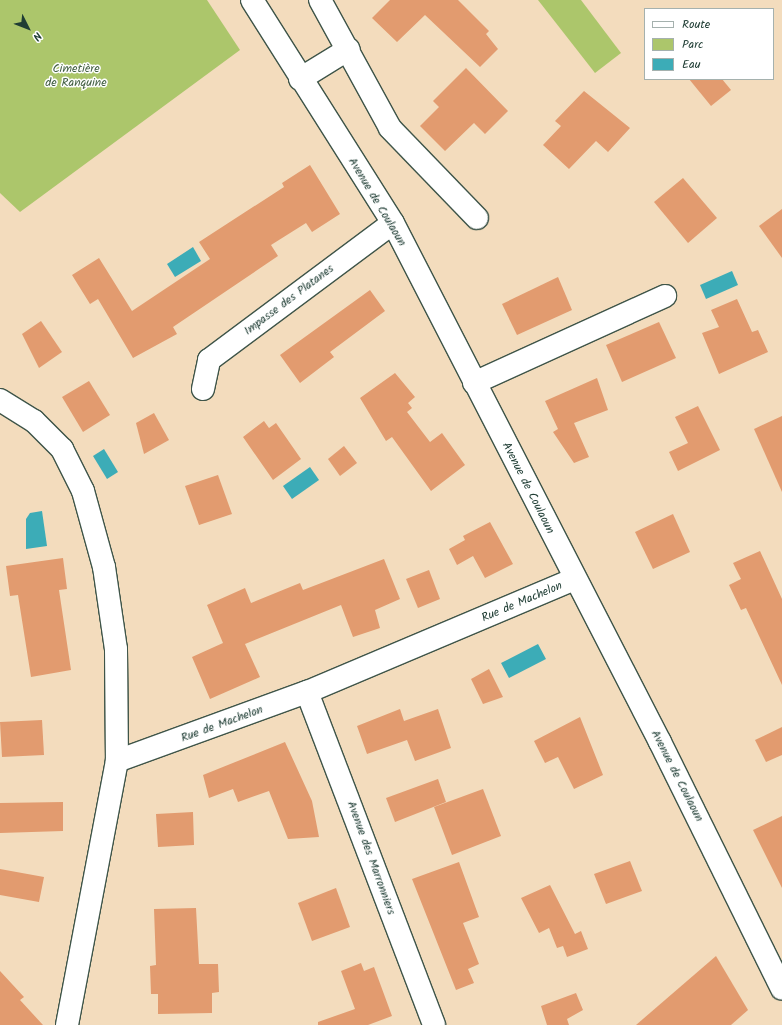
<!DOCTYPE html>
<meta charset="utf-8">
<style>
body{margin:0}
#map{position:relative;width:782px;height:1025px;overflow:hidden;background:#f3dcbd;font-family:Kalam,sans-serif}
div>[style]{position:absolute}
.green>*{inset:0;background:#acc66b}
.water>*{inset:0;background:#3cacb7}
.building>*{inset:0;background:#e29b6f}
.roads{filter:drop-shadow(1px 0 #3f5549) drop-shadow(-1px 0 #3f5549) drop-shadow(0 1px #3f5549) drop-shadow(0 -1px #3f5549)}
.minor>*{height:22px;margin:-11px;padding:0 11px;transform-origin:11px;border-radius:11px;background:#fff}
span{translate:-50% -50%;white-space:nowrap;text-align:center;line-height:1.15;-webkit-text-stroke:3px #fff;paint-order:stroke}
.park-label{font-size:12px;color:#425f42}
.street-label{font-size:12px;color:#1f3d34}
.legend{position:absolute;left:644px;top:8px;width:130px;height:72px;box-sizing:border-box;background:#fff;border:1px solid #a5b1ae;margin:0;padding:5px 7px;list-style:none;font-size:12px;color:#1f3d34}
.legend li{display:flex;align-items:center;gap:8px;height:20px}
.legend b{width:20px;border:1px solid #a5b1ae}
.north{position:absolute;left:8px;top:8px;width:40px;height:40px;-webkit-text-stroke:3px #fff;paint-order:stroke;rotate:132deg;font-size:11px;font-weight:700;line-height:16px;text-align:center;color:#1f3d34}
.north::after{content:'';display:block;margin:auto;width:14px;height:18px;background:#1f3d34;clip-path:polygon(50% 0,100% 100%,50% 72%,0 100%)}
</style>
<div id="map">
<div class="green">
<div style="clip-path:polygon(0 0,207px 0,240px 50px,20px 212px,0 193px)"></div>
<div style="clip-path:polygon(538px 0,581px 0,621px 53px,595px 73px)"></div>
</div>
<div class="water">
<div style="clip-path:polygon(193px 247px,201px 261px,175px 277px,167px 264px)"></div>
<div style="clip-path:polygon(732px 271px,738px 285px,706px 299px,700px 285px)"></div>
<div style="clip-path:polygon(104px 449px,118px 472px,107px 479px,93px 456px)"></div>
<div style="clip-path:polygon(310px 467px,319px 480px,292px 499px,283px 486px)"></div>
<div style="clip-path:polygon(42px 511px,47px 546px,26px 549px,26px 519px,30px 513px)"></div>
<div style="clip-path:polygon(538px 644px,546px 659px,509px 678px,501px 663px)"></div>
</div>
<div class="building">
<div style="clip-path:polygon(390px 0,458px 0,489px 31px,486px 34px,498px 49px,480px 67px,425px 15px,397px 42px,372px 18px)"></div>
<div style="clip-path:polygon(466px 68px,508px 111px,485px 134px,474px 123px,445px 151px,420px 126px,439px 107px,433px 101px)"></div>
<div style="clip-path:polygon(689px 79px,722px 79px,731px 90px,711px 106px)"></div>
<div style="clip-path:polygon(584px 91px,630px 128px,608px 152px,596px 141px,569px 169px,543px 145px,561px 126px,555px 121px)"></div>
<div style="clip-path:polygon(310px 165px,340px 214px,312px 232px,306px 223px,271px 245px,278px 256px,173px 327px,177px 334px,133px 358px,98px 299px,90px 304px,72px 275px,99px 258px,132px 311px,210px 259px,199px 242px,284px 187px,282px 183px)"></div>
<div style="clip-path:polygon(683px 178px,717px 218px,688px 243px,654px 202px)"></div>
<div style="clip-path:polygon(782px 209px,782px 258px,759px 226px)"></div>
<div style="clip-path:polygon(558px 277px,572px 310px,517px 335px,502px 304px)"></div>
<div style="clip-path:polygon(370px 290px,385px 311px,330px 352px,334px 357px,300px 383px,280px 355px)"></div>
<div style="clip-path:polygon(737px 299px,752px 332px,758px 330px,768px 352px,719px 374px,702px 333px,719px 327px,711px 310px)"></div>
<div style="clip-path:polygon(41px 321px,62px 352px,39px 368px,22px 334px)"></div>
<div style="clip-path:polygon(659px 322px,676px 358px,622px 382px,606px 345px)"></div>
<div style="clip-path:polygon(395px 373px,415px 397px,408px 403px,412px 408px,407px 412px,430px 442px,442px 433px,465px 465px,431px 491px,392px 437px,386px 441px,360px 398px)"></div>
<div style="clip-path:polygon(597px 378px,608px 410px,574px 423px,589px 457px,574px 463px,553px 432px,558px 429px,545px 401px)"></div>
<div style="clip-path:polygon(89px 381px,110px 415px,83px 432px,62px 397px)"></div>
<div style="clip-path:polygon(698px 406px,720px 450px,678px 471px,669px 452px,688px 443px,675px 417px)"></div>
<div style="clip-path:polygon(154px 413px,169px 440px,144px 454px,136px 423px)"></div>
<div style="clip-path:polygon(782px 416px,782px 492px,754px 429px)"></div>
<div style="clip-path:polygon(264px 421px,269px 428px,276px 423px,301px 459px,273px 480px,243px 437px)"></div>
<div style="clip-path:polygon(344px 446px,357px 463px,340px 476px,328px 459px)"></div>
<div style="clip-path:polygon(218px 475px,232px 514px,199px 525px,185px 486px)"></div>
<div style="clip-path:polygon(673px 514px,690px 552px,653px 569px,635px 532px)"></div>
<div style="clip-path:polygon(490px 522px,513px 564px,485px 578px,473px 556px,457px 565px,449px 549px,465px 540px,463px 536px)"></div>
<div style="clip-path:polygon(760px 551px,782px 599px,782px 685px,746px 608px,741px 610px,729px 585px,741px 579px,733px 563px)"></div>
<div style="clip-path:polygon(63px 558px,67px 589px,59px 590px,71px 670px,31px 677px,18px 595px,10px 596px,6px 566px)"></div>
<div style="clip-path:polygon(384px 559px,400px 599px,375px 610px,380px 628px,353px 637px,341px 605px,245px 644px,260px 677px,210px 699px,192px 657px,223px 643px,207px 605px,245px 588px,251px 603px,300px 583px,303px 590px)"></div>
<div style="clip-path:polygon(429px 570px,440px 599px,418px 608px,406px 579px)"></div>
<div style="clip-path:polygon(489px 669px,503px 697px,483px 704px,471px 679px)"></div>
<div style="clip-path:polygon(400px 709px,404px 721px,438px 709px,451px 748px,415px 761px,407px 740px,367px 754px,357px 726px)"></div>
<div style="clip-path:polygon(580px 717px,603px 775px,574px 789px,558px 757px,545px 763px,534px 741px)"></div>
<div style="clip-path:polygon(42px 720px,44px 755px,2px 757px,0 722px)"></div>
<div style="clip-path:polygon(782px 727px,782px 755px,766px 762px,755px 740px)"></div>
<div style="clip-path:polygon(285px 742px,312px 801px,319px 837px,288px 839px,269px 791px,238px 802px,233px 789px,209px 798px,203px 775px)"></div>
<div style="clip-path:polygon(438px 779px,446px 802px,395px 822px,386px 798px)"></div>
<div style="clip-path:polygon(483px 789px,501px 836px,452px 855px,434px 807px)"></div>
<div style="clip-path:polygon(63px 802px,63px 831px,0 833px,0 803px)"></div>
<div style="clip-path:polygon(193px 812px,194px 845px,158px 847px,156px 814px)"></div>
<div style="clip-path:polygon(782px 816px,782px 888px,753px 830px)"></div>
<div style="clip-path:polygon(630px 861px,642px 891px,606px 904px,594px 874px)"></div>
<div style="clip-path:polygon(459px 862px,479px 917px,463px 923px,479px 964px,468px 969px,474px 983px,456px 990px,412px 879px)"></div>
<div style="clip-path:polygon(0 869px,44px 877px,39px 902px,0 895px)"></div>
<div style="clip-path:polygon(550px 885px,575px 934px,581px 931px,588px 949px,567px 957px,563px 946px,557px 948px,549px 928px,539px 933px,521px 898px)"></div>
<div style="clip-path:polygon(336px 888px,350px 927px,312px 941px,298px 903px)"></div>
<div style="clip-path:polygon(196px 908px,199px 964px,218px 964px,219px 992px,212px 993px,212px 1013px,158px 1014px,158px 994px,151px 994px,150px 966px,156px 965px,154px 909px)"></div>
<div style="clip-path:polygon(716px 956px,748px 1010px,731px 1025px,636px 1025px)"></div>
<div style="clip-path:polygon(361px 963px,364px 971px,374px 967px,392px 1016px,368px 1025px,318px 1025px,318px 1022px,355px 1009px,341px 971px)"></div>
<div style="clip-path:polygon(0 971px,24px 997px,20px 1000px,43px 1025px,0 1025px)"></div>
<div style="clip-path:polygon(576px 993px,583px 1010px,567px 1019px,569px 1025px,547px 1025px,541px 1006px)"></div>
</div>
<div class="roads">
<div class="minor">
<div style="left:252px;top:0;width:264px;rotate:57.7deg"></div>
<div style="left:393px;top:223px;width:584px;rotate:62.78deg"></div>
<div style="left:660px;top:742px;width:275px;rotate:63.7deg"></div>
<div style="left:320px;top:0;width:146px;rotate:61.3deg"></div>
<div style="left:390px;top:128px;width:125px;rotate:46deg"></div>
<div style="left:300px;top:79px;width:57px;rotate:-31.5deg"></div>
<div style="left:474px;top:383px;width:210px;rotate:-24.5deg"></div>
<div style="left:203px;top:389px;width:30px;rotate:-78deg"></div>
<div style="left:209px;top:360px;width:229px;rotate:-36.7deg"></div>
<div style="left:0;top:400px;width:40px;rotate:32deg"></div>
<div style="left:34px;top:421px;width:40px;rotate:45deg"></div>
<div style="left:62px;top:449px;width:47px;rotate:63.4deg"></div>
<div style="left:83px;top:491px;width:79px;rotate:74.6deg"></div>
<div style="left:104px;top:567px;width:83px;rotate:81.7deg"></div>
<div style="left:116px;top:649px;width:112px;rotate:89.5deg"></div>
<div style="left:307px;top:692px;width:356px;rotate:69.1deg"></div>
<div style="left:67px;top:1025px;width:269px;rotate:-79.3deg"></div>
<div style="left:117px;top:761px;width:202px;rotate:-20deg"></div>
<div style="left:307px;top:692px;width:290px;rotate:-22.9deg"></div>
</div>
</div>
<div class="park-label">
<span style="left:76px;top:76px">Cimetière<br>de Ranquine</span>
</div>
<div class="street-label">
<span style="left:377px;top:202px;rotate:59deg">Avenue de Coulaoun</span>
<span style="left:289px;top:300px;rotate:-37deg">Impasse des Platanes</span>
<span style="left:528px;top:488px;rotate:63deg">Avenue de Coulaoun</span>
<span style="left:522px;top:602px;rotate:-23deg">Rue de Machelon</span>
<span style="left:222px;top:724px;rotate:-20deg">Rue de Machelon</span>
<span style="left:677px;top:776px;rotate:63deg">Avenue de Coulaoun</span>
<span style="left:371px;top:858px;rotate:70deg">Avenue des Marronniers</span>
</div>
<ul class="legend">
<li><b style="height:5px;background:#fff"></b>Route</li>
<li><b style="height:11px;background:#acc66b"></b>Parc</li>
<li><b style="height:11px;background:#3cacb7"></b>Eau</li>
</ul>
<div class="north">N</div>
</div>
